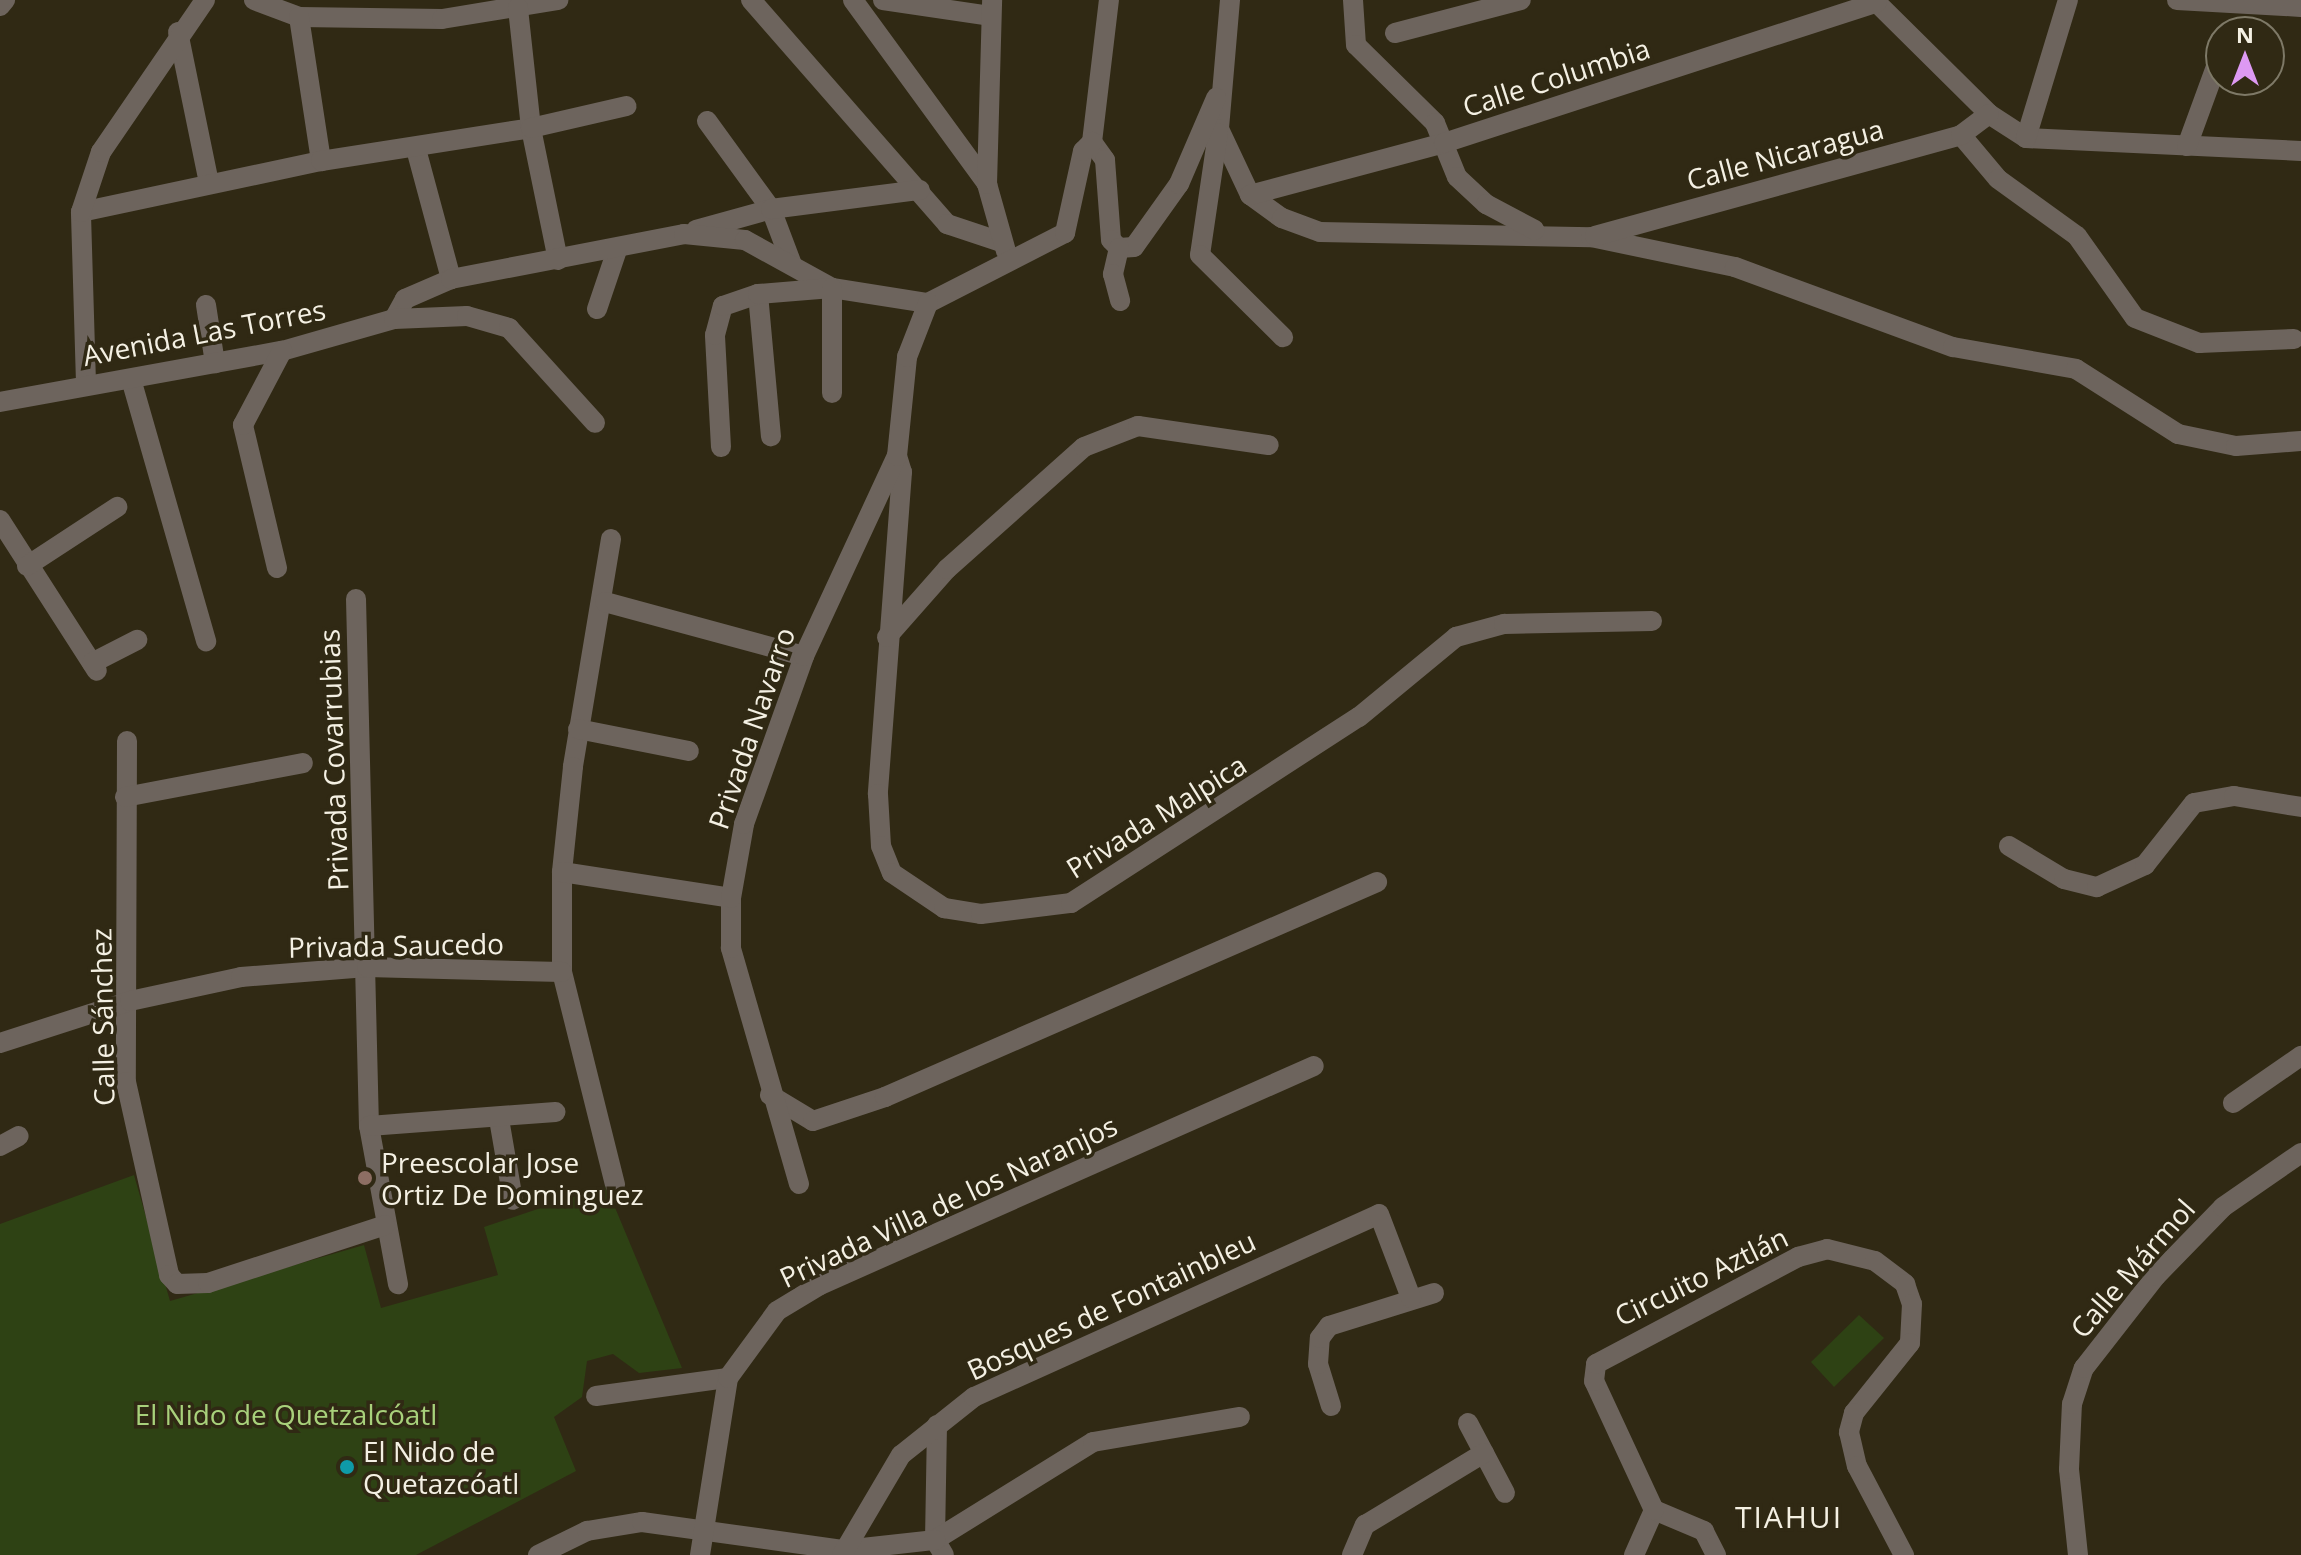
<!DOCTYPE html>
<meta charset="utf-8">
<style>
body{margin:0}
#map{position:relative;width:2301px;height:1555px;overflow:hidden;background:#302914;font-family:"Open Sans",sans-serif}
div>[style]{position:absolute}
.green>*{inset:0;background:#2e4214}
.minor>*{height:20px;margin:-10px;padding:0 10px;transform-origin:10px;border-radius:10px;background:#6d645d}
.dots>*{width:22px;height:22px;translate:-50% -50%;box-sizing:border-box;border:4px solid #302914;border-radius:50%}
span{translate:-50% -50%;white-space:nowrap;text-align:center;line-height:1.15;-webkit-text-stroke:7px #302914;paint-order:stroke}
.street-label{font-size:28px;color:#f4f0e3}
.poi-label{font-size:28px;color:#f4f0e3}
.left{translate:0 -50%;text-align:left}
.park-label{font-size:28px;color:#a8d17b}
.neighbourhood-label{font-size:30px;color:#f4f0e3;letter-spacing:2px}
.north{position:absolute;left:2205px;top:16px;width:80px;height:80px;box-sizing:border-box;background:#302914;border:2px solid #7e7967;border-radius:50%;rotate:0deg;font-size:22px;font-weight:700;line-height:32px;text-align:center;color:#f4f0e3}
.north::after{content:'';display:block;margin:auto;width:28px;height:36px;background:#dd99f3;clip-path:polygon(50% 0,100% 100%,50% 72%,0 100%)}
</style>
<div id="map">
<div class="green">
<div style="clip-path:polygon(134px 1175px,170px 1301px,364px 1245px,381px 1308px,498px 1275px,484px 1227px,606px 1186px,682px 1368px,639px 1373px,613px 1354px,587px 1361px,582px 1397px,554px 1417px,576px 1471px,416px 1555px,0 1555px,0 1224px)"></div>
<div style="clip-path:polygon(1859px 1315px,1884px 1338px,1834px 1387px,1811px 1362px)"></div>
</div>
<div class="minor">
<div style="left:254px;top:0;width:48px;rotate:20.7deg"></div>
<div style="left:299px;top:17px;width:143px;rotate:0.8deg"></div>
<div style="left:442px;top:19px;width:118px;rotate:-9.3deg"></div>
<div style="left:751px;top:0;width:298px;rotate:48.8deg"></div>
<div style="left:947px;top:224px;width:57px;rotate:18.4deg"></div>
<div style="left:853px;top:0;width:228px;rotate:53.9deg"></div>
<div style="left:987px;top:184px;width:70px;rotate:74.2deg"></div>
<div style="left:883px;top:0;width:108px;rotate:8.5deg"></div>
<div style="left:1230px;top:0;width:129px;rotate:94.9deg"></div>
<div style="left:1219px;top:129px;width:73px;rotate:64.8deg"></div>
<div style="left:1250px;top:195px;width:39px;rotate:36deg"></div>
<div style="left:1282px;top:218px;width:40px;rotate:20.2deg"></div>
<div style="left:1320px;top:232px;width:271px;rotate:1.1deg"></div>
<div style="left:1591px;top:237px;width:147px;rotate:11.8deg"></div>
<div style="left:1735px;top:267px;width:232px;rotate:20.2deg"></div>
<div style="left:1953px;top:347px;width:125px;rotate:10.1deg"></div>
<div style="left:2076px;top:369px;width:121px;rotate:32.5deg"></div>
<div style="left:2178px;top:434px;width:59px;rotate:11.7deg"></div>
<div style="left:2236px;top:446px;width:65px;rotate:-4.4deg"></div>
<div style="left:1353px;top:0;width:45px;rotate:86.2deg"></div>
<div style="left:1356px;top:45px;width:111px;rotate:44.6deg"></div>
<div style="left:1435px;top:123px;width:58px;rotate:67.8deg"></div>
<div style="left:1457px;top:177px;width:40px;rotate:43deg"></div>
<div style="left:1486px;top:204px;width:55px;rotate:28deg"></div>
<div style="left:1874px;top:0;width:162px;rotate:44.7deg"></div>
<div style="left:1989px;top:114px;width:44px;rotate:33deg"></div>
<div style="left:2026px;top:138px;width:275px;rotate:2.7deg"></div>
<div style="left:2177px;top:0;width:124px;rotate:3.2deg"></div>
<div style="left:0;top:6px;width:8px;rotate:-50deg"></div>
<div style="left:299px;top:17px;width:146px;rotate:81.3deg"></div>
<div style="left:178px;top:32px;width:154px;rotate:78.4deg"></div>
<div style="left:1395px;top:33px;width:130px;rotate:-14.7deg"></div>
<div style="left:707px;top:121px;width:109px;rotate:54deg"></div>
<div style="left:771px;top:209px;width:57px;rotate:69.3deg"></div>
<div style="left:1218px;top:133px;width:123px;rotate:98.4deg"></div>
<div style="left:1200px;top:255px;width:117px;rotate:44.7deg"></div>
<div style="left:1961px;top:135px;width:57px;rotate:49.9deg"></div>
<div style="left:1998px;top:179px;width:97px;rotate:35.8deg"></div>
<div style="left:2077px;top:236px;width:100px;rotate:54.7deg"></div>
<div style="left:2135px;top:318px;width:69px;rotate:21.3deg"></div>
<div style="left:2199px;top:343px;width:95px;rotate:-2.4deg"></div>
<div style="left:2026px;top:138px;width:144px;rotate:-73.1deg"></div>
<div style="left:1092px;top:142px;width:22px;rotate:54deg"></div>
<div style="left:1105px;top:160px;width:80px;rotate:85.7deg"></div>
<div style="left:1111px;top:240px;width:11px;rotate:45deg"></div>
<div style="left:1119px;top:248px;width:15px;rotate:-4deg"></div>
<div style="left:1134px;top:247px;width:77px;rotate:-54.5deg"></div>
<div style="left:1179px;top:184px;width:94px;rotate:-66.7deg"></div>
<div style="left:1092px;top:142px;width:143px;rotate:-83.2deg"></div>
<div style="left:2187px;top:146px;width:87px;rotate:-69.9deg"></div>
<div style="left:416px;top:149px;width:135px;rotate:74.9deg"></div>
<div style="left:987px;top:184px;width:184px;rotate:-88.4deg"></div>
<div style="left:1250px;top:195px;width:201px;rotate:-15deg"></div>
<div style="left:1444px;top:143px;width:455px;rotate:-18deg"></div>
<div style="left:81px;top:212px;width:245px;rotate:-12deg"></div>
<div style="left:321px;top:161px;width:213px;rotate:-8.9deg"></div>
<div style="left:531px;top:128px;width:121px;rotate:-96.2deg"></div>
<div style="left:696px;top:230px;width:78px;rotate:-15.6deg"></div>
<div style="left:771px;top:209px;width:150px;rotate:-7.3deg"></div>
<div style="left:1595px;top:236px;width:380px;rotate:-15.4deg"></div>
<div style="left:1961px;top:135px;width:35px;rotate:-37deg"></div>
<div style="left:1119px;top:248px;width:27px;rotate:103deg"></div>
<div style="left:1113px;top:274px;width:28px;rotate:75deg"></div>
<div style="left:558px;top:260px;width:135px;rotate:-101.6deg"></div>
<div style="left:531px;top:128px;width:98px;rotate:-12.9deg"></div>
<div style="left:758px;top:294px;width:143px;rotate:84.8deg"></div>
<div style="left:206px;top:305px;width:59px;rotate:81.2deg"></div>
<div style="left:597px;top:309px;width:65px;rotate:-71.3deg"></div>
<div style="left:394px;top:319px;width:23px;rotate:-61deg"></div>
<div style="left:405px;top:299px;width:50px;rotate:-23.5deg"></div>
<div style="left:451px;top:279px;width:237px;rotate:-10.9deg"></div>
<div style="left:684px;top:234px;width:61px;rotate:5.6deg"></div>
<div style="left:745px;top:240px;width:99px;rotate:28.9deg"></div>
<div style="left:832px;top:288px;width:97px;rotate:8.9deg"></div>
<div style="left:928px;top:303px;width:154px;rotate:-27.1deg"></div>
<div style="left:1065px;top:233px;width:84px;rotate:-77.6deg"></div>
<div style="left:1083px;top:151px;width:13px;rotate:-45deg"></div>
<div style="left:131px;top:379px;width:273px;rotate:74deg"></div>
<div style="left:86px;top:383px;width:171px;rotate:-91.7deg"></div>
<div style="left:81px;top:212px;width:63px;rotate:-71.6deg"></div>
<div style="left:101px;top:152px;width:184px;rotate:-55.6deg"></div>
<div style="left:0;top:402px;width:287px;rotate:-10.3deg"></div>
<div style="left:282px;top:351px;width:116px;rotate:-15.9deg"></div>
<div style="left:394px;top:319px;width:73px;rotate:-2.4deg"></div>
<div style="left:467px;top:316px;width:44px;rotate:15.9deg"></div>
<div style="left:509px;top:328px;width:128px;rotate:47.8deg"></div>
<div style="left:721px;top:447px;width:112px;rotate:-93.1deg"></div>
<div style="left:715px;top:335px;width:30px;rotate:-75deg"></div>
<div style="left:723px;top:306px;width:37px;rotate:-19deg"></div>
<div style="left:758px;top:294px;width:74px;rotate:-4.6deg"></div>
<div style="left:832px;top:288px;width:105px;rotate:90deg"></div>
<div style="left:897px;top:456px;width:17px;rotate:73deg"></div>
<div style="left:902px;top:472px;width:323px;rotate:94.3deg"></div>
<div style="left:878px;top:794px;width:52px;rotate:86.7deg"></div>
<div style="left:881px;top:846px;width:29px;rotate:68deg"></div>
<div style="left:892px;top:873px;width:63px;rotate:33.9deg"></div>
<div style="left:944px;top:908px;width:37px;rotate:9deg"></div>
<div style="left:981px;top:914px;width:91px;rotate:-7deg"></div>
<div style="left:1071px;top:903px;width:343px;rotate:-32.9deg"></div>
<div style="left:1359px;top:717px;width:126px;rotate:-39.5deg"></div>
<div style="left:1456px;top:637px;width:50px;rotate:-15.2deg"></div>
<div style="left:1504px;top:624px;width:148px;rotate:-1.2deg"></div>
<div style="left:0;top:520px;width:179px;rotate:57.3deg"></div>
<div style="left:611px;top:539px;width:231px;rotate:99.5deg"></div>
<div style="left:573px;top:767px;width:106px;rotate:96deg"></div>
<div style="left:562px;top:872px;width:100px;rotate:90deg"></div>
<div style="left:562px;top:972px;width:219px;rotate:76deg"></div>
<div style="left:27px;top:566px;width:108px;rotate:-33.2deg"></div>
<div style="left:277px;top:568px;width:147px;rotate:-103.4deg"></div>
<div style="left:243px;top:425px;width:84px;rotate:-62.2deg"></div>
<div style="left:356px;top:599px;width:527px;rotate:88.59deg"></div>
<div style="left:369px;top:1126px;width:161px;rotate:79.6deg"></div>
<div style="left:605px;top:602px;width:206px;rotate:15.2deg"></div>
<div style="left:887px;top:637px;width:91px;rotate:-48.6deg"></div>
<div style="left:947px;top:569px;width:183px;rotate:-41.7deg"></div>
<div style="left:1084px;top:447px;width:58px;rotate:-21.3deg"></div>
<div style="left:1138px;top:426px;width:132px;rotate:8.3deg"></div>
<div style="left:92px;top:663px;width:51px;rotate:-27.1deg"></div>
<div style="left:578px;top:729px;width:113px;rotate:11.2deg"></div>
<div style="left:127px;top:741px;width:341px;rotate:90.2deg"></div>
<div style="left:126px;top:1082px;width:198px;rotate:77.4deg"></div>
<div style="left:169px;top:1275px;width:12px;rotate:48deg"></div>
<div style="left:177px;top:1284px;width:31px;rotate:-2deg"></div>
<div style="left:208px;top:1283px;width:186px;rotate:-18.1deg"></div>
<div style="left:125px;top:797px;width:181px;rotate:-10.8deg"></div>
<div style="left:2009px;top:846px;width:64px;rotate:31deg"></div>
<div style="left:2064px;top:879px;width:34px;rotate:14deg"></div>
<div style="left:2097px;top:887px;width:53px;rotate:-24.6deg"></div>
<div style="left:2145px;top:865px;width:79px;rotate:-51.7deg"></div>
<div style="left:2194px;top:803px;width:41px;rotate:-9.9deg"></div>
<div style="left:2234px;top:796px;width:68px;rotate:9.3deg"></div>
<div style="left:562px;top:872px;width:171px;rotate:8.7deg"></div>
<div style="left:0;top:1043px;width:137px;rotate:-17.9deg"></div>
<div style="left:130px;top:1001px;width:114px;rotate:-12.2deg"></div>
<div style="left:241px;top:977px;width:126px;rotate:-4.5deg"></div>
<div style="left:367px;top:967px;width:195px;rotate:1.5deg"></div>
<div style="left:770px;top:1095px;width:50px;rotate:31.2deg"></div>
<div style="left:813px;top:1121px;width:76px;rotate:-18.4deg"></div>
<div style="left:885px;top:1097px;width:537px;rotate:-23.6deg"></div>
<div style="left:2233px;top:1103px;width:83px;rotate:-34.7deg"></div>
<div style="left:499px;top:1119px;width:82px;rotate:80.2deg"></div>
<div style="left:369px;top:1126px;width:187px;rotate:-4.3deg"></div>
<div style="left:0;top:1146px;width:21px;rotate:-28deg"></div>
<div style="left:799px;top:1184px;width:246px;rotate:-106.1deg"></div>
<div style="left:731px;top:948px;width:50px;rotate:-90deg"></div>
<div style="left:731px;top:898px;width:75px;rotate:-80deg"></div>
<div style="left:744px;top:824px;width:178px;rotate:-70.3deg"></div>
<div style="left:804px;top:656px;width:221px;rotate:-65.1deg"></div>
<div style="left:897px;top:456px;width:100px;rotate:-84.2deg"></div>
<div style="left:907px;top:357px;width:58px;rotate:-68.7deg"></div>
<div style="left:596px;top:1396px;width:133px;rotate:-7.8deg"></div>
<div style="left:1331px;top:1406px;width:44px;rotate:-107.2deg"></div>
<div style="left:1318px;top:1364px;width:26px;rotate:-86deg"></div>
<div style="left:1320px;top:1338px;width:15px;rotate:-53deg"></div>
<div style="left:1329px;top:1326px;width:110px;rotate:-17.4deg"></div>
<div style="left:1468px;top:1423px;width:79px;rotate:62.1deg"></div>
<div style="left:937px;top:1425px;width:115px;rotate:91deg"></div>
<div style="left:935px;top:1540px;width:17px;rotate:59deg"></div>
<div style="left:935px;top:1540px;width:186px;rotate:-31.8deg"></div>
<div style="left:1093px;top:1442px;width:149px;rotate:-9.7deg"></div>
<div style="left:538px;top:1555px;width:55px;rotate:-26.1deg"></div>
<div style="left:587px;top:1531px;width:56px;rotate:-9.3deg"></div>
<div style="left:642px;top:1522px;width:204px;rotate:7.9deg"></div>
<div style="left:844px;top:1550px;width:92px;rotate:-6.3deg"></div>
<div style="left:700px;top:1555px;width:179px;rotate:-81deg"></div>
<div style="left:728px;top:1378px;width:83px;rotate:-53.8deg"></div>
<div style="left:777px;top:1311px;width:50px;rotate:-31.2deg"></div>
<div style="left:820px;top:1285px;width:540px;rotate:-23.91deg"></div>
<div style="left:842px;top:1555px;width:116px;rotate:-59.5deg"></div>
<div style="left:901px;top:1455px;width:93px;rotate:-38.5deg"></div>
<div style="left:974px;top:1397px;width:444px;rotate:-24.3deg"></div>
<div style="left:1379px;top:1214px;width:90px;rotate:69.1deg"></div>
<div style="left:1352px;top:1555px;width:33px;rotate:-67deg"></div>
<div style="left:1365px;top:1525px;width:139px;rotate:-31.2deg"></div>
<div style="left:1634px;top:1555px;width:49px;rotate:-66deg"></div>
<div style="left:1716px;top:1555px;width:27px;rotate:-117deg"></div>
<div style="left:1704px;top:1531px;width:54px;rotate:-157.2deg"></div>
<div style="left:1654px;top:1510px;width:142px;rotate:-114.9deg"></div>
<div style="left:1594px;top:1381px;width:17px;rotate:-83deg"></div>
<div style="left:1596px;top:1364px;width:229px;rotate:-27.9deg"></div>
<div style="left:1798px;top:1257px;width:30px;rotate:-15deg"></div>
<div style="left:1827px;top:1249px;width:49px;rotate:14deg"></div>
<div style="left:1875px;top:1261px;width:38px;rotate:37deg"></div>
<div style="left:1905px;top:1284px;width:21px;rotate:71deg"></div>
<div style="left:1912px;top:1304px;width:39px;rotate:93deg"></div>
<div style="left:1910px;top:1343px;width:90px;rotate:128.7deg"></div>
<div style="left:1854px;top:1413px;width:20px;rotate:105deg"></div>
<div style="left:1849px;top:1432px;width:35px;rotate:77deg"></div>
<div style="left:1857px;top:1466px;width:101px;rotate:62.2deg"></div>
<div style="left:2078px;top:1555px;width:86px;rotate:-96deg"></div>
<div style="left:2069px;top:1469px;width:65px;rotate:-87.4deg"></div>
<div style="left:2072px;top:1404px;width:38px;rotate:-72deg"></div>
<div style="left:2084px;top:1368px;width:117px;rotate:-52deg"></div>
<div style="left:2156px;top:1276px;width:96px;rotate:-45.8deg"></div>
<div style="left:2223px;top:1207px;width:95px;rotate:-34.7deg"></div>
</div>
<div class="dots">
<div style="left:365px;top:1178px;background:#8d6e63"></div>
<div style="left:347px;top:1467px;background:#0f9aa8"></div>
</div>
<div class="street-label">
<span style="left:1556px;top:77px;rotate:-18deg">Calle Columbia</span>
<span style="left:1785px;top:154px;rotate:-15deg">Calle Nicaragua</span>
<span style="left:204px;top:332px;rotate:-11deg">Avenida Las Torres</span>
<span style="left:751px;top:728px;rotate:-71deg">Privada Navarro</span>
<span style="left:333px;top:760px;rotate:-92deg">Privada Covarrubias</span>
<span style="left:1156px;top:816px;rotate:-32deg">Privada Malpica</span>
<span style="left:396px;top:945px;rotate:-1deg">Privada Saucedo</span>
<span style="left:102px;top:1017px;rotate:-91deg">Calle Sánchez</span>
<span style="left:948px;top:1201px;rotate:-25deg">Privada Villa de los Naranjos</span>
<span style="left:2132px;top:1268px;rotate:-49deg">Calle Mármol</span>
<span style="left:1701px;top:1276px;rotate:-26deg">Circuito Aztlán</span>
<span style="left:1111px;top:1305px;rotate:-25deg">Bosques de Fontainbleu</span>
</div>
<div class="poi-label">
<span class="left" style="left:381px;top:1178px">Preescolar Jose<br>Ortiz De Dominguez</span>
<span class="left" style="left:363px;top:1467px">El Nido de<br>Quetazcóatl</span>
</div>
<div class="park-label">
<span style="left:286px;top:1414px">El Nido de Quetzalcóatl</span>
</div>
<div class="neighbourhood-label">
<span style="left:1789px;top:1517px">TIAHUI</span>
</div>
<div class="north">N</div>
</div>
